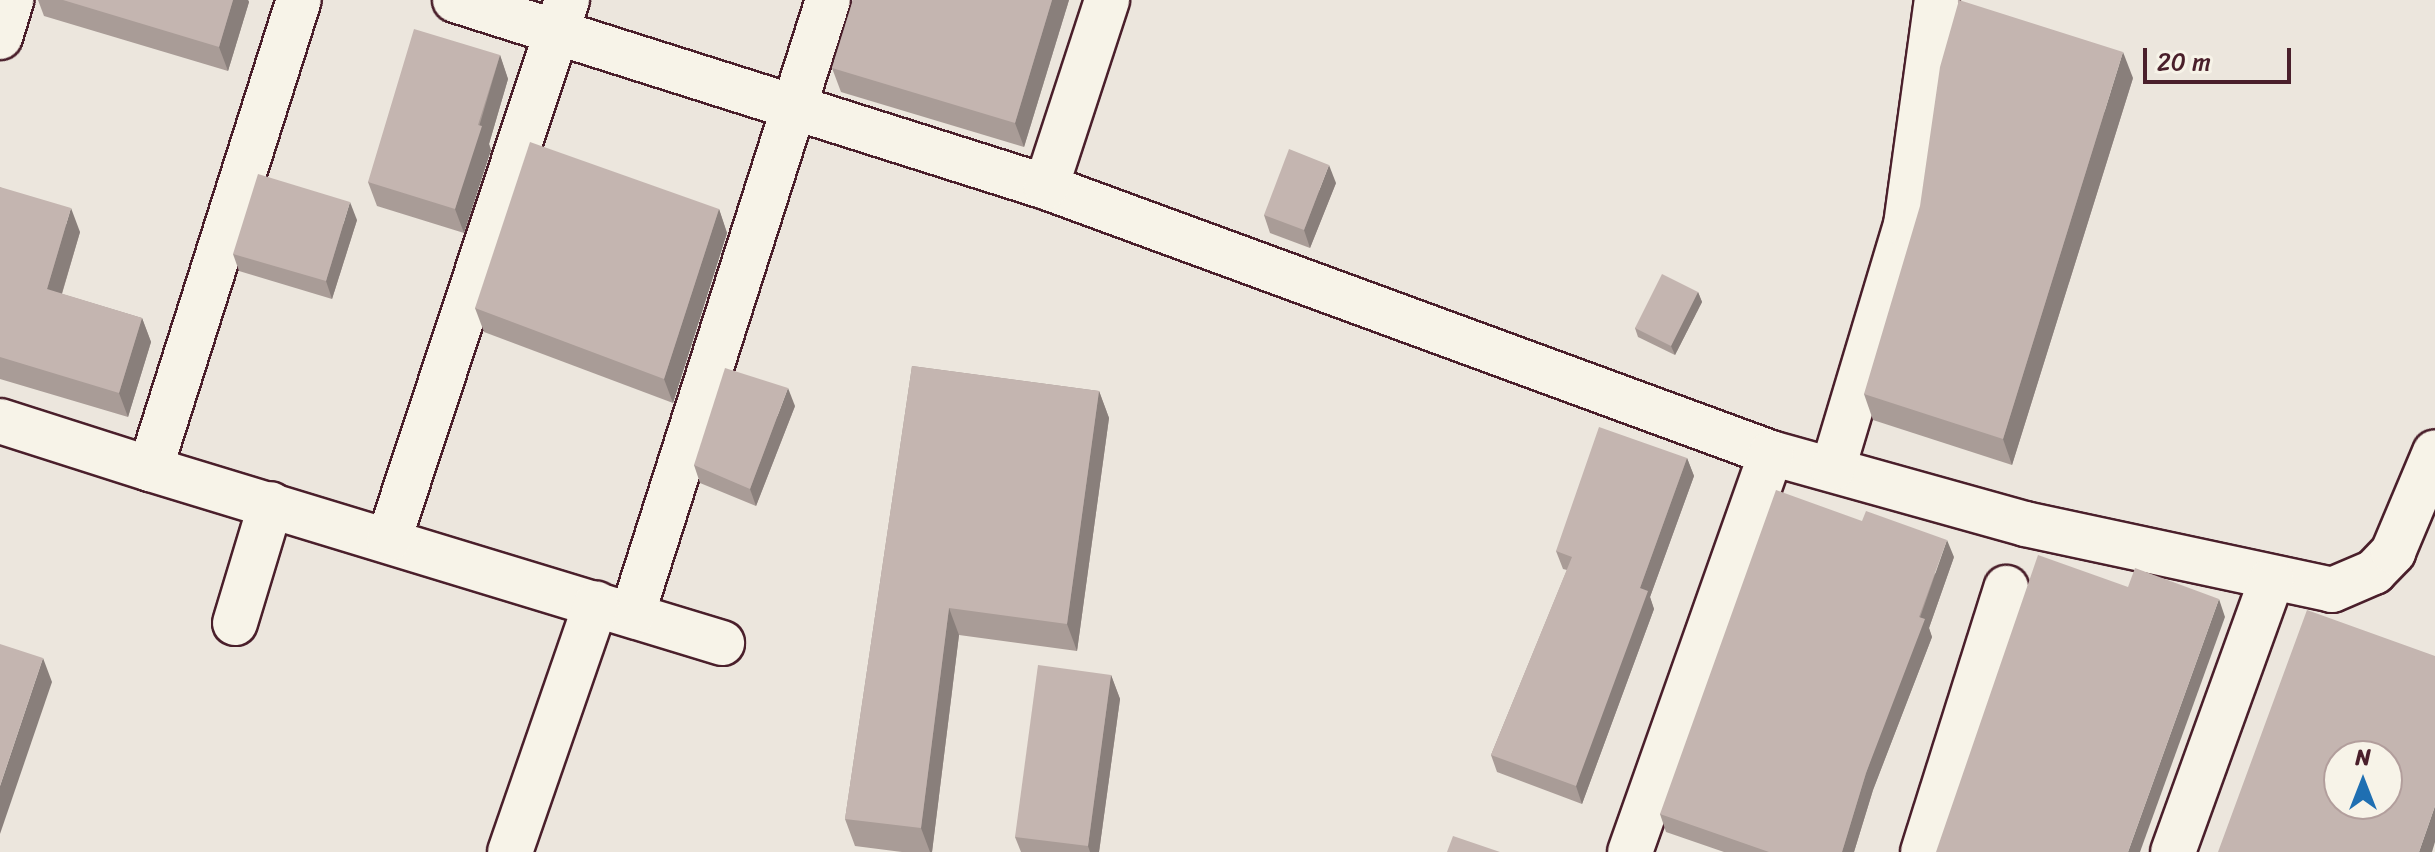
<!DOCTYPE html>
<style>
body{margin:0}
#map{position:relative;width:2435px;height:852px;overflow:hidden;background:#ece6dd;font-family:Sriracha,sans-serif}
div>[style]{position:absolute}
.roads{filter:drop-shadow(2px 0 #4a1f2b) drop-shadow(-2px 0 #4a1f2b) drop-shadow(0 2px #4a1f2b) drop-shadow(0 -2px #4a1f2b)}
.minor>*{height:44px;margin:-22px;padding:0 22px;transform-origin:22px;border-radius:22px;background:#f7f3e8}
.wall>*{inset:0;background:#a99c97}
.shaded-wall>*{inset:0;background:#897f7b}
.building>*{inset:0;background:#c4b5b0}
span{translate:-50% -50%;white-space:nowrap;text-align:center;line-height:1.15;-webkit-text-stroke:6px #f7f3e8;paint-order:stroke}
.north{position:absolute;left:2323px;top:740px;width:80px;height:80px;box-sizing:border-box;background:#f7f3e8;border:2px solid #b29e9c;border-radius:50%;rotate:0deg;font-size:22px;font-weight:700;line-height:32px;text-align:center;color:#4a1f2b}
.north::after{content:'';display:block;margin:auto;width:28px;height:36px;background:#1f6fb2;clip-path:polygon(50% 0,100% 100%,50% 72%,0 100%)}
.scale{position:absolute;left:2143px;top:48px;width:148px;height:36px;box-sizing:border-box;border:4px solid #4a1f2b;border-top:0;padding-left:10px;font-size:24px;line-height:28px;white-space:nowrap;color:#4a1f2b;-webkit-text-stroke:6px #f7f3e8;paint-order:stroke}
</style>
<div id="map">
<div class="roads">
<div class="minor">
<div style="left:455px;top:0;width:620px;rotate:17.56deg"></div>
<div style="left:1046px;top:187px;width:772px;rotate:20.15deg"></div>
<div style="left:1771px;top:453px;width:264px;rotate:15.6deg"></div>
<div style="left:2025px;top:524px;width:314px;rotate:12.1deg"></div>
<div style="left:2332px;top:590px;width:46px;rotate:-23.2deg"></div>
<div style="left:2374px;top:572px;width:28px;rotate:-46deg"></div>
<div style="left:2393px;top:552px;width:108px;rotate:-67.2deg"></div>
<div style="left:0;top:37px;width:39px;rotate:-73deg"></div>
<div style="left:1046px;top:187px;width:197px;rotate:-71.9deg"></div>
<div style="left:0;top:421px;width:157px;rotate:17.7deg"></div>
<div style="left:150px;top:469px;width:492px;rotate:-72.4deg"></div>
<div style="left:1833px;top:468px;width:254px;rotate:-73.3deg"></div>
<div style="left:1906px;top:225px;width:227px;rotate:-82.2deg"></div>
<div style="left:150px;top:469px;width:598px;rotate:16.92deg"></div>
<div style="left:389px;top:539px;width:568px;rotate:-71.72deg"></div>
<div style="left:632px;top:615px;width:645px;rotate:-72.32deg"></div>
<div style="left:235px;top:623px;width:124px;rotate:-73.2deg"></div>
<div style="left:510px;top:852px;width:263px;rotate:-70.9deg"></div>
<div style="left:1630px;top:852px;width:423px;rotate:-70.5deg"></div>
<div style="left:1923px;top:852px;width:277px;rotate:-72.5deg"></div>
<div style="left:2173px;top:852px;width:290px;rotate:-70.1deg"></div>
</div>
</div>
<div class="wall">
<div style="clip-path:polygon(38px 0,248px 0,249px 2px,228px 71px,44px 16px)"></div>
<div style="clip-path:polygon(853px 0,1069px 0,1024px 147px,841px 92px,832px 68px)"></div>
<div style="clip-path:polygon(500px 55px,508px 79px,489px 144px,491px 150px,464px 233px,377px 206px,368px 182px)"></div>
<div style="clip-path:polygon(2133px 78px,2012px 465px,1873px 420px,1864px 394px)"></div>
<div style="clip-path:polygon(1336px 183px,1310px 248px,1270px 233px,1264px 215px)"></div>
<div style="clip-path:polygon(0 187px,80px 232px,62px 294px,142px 318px,151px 342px,128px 417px,0 379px)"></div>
<div style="clip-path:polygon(719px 209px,727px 233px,673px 403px,484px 332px,475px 308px)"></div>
<div style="clip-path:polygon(357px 220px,332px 299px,239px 271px,233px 254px)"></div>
<div style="clip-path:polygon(1698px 292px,1702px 302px,1675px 355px,1638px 337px,1635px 328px)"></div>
<div style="clip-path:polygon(912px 366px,1099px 391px,1109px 418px,1077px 651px,959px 635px,932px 852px,902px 852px,855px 846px,845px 819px)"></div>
<div style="clip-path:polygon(795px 406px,756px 506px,700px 483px,694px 465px)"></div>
<div style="clip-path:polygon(1687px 458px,1694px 476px,1650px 597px,1654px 609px,1582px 804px,1497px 772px,1491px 755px,1567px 570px,1563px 569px,1556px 551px)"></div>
<div style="clip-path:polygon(1954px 557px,1929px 628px,1932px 637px,1873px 790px,1854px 852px,1724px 852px,1666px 832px,1660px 814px)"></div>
<div style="clip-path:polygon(1111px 675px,1120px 699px,1099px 852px,1021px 852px,1015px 837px)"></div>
</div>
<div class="shaded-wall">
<div style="clip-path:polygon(233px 0,248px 0,249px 2px,228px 71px,219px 47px)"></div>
<div style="clip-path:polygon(1052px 0,1069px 0,1024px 147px,1015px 123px)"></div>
<div style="clip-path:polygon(2123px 52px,2133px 78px,2012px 465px,2003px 439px)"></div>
<div style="clip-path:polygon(500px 55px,508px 79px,489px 144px,491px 150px,464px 233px,455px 209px)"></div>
<div style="clip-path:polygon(1329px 165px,1336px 183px,1310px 248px,1304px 230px)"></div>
<div style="clip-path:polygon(350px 202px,357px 220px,332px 299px,326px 281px)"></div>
<div style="clip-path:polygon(71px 208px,80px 232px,56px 313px,47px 289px)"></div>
<div style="clip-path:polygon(719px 209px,727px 233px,673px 403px,664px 379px)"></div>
<div style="clip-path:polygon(1698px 292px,1702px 302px,1675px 355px,1671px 346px)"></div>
<div style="clip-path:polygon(142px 318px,151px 342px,128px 417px,119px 393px)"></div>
<div style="clip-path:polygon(788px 388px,795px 406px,756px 506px,750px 489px)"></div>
<div style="clip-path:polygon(1099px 391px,1109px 418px,1077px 651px,1067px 624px)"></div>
<div style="clip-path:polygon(1687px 458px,1694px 476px,1650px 597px,1654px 609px,1582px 804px,1576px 786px,1640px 588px)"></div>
<div style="clip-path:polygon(1947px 540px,1954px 557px,1929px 628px,1932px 637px,1873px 790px,1854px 852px,1842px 852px,1866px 773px)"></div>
<div style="clip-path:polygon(2219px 599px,2225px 617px,2140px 852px,2128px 852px)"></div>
<div style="clip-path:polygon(949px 608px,959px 635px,932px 852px,930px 852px,921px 828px)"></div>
<div style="clip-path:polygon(43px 658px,52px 682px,0 834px,0 786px)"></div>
<div style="clip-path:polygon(1111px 675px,1120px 699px,1099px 852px,1090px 852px,1088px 846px)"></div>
<div style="clip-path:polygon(2435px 806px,2435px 842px,2432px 852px,2419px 852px)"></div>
</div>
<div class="building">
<div style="clip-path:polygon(63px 0,233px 0,219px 47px)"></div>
<div style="clip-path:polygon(853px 0,1052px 0,1015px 123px,832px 68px)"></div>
<div style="clip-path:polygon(1959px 0,2123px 52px,2003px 439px,1864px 394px,1920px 206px,1940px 67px)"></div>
<div style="clip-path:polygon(414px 29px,500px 55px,478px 125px,482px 126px,455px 209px,368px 182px)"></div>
<div style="clip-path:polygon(530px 142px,719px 209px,664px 379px,475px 308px)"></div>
<div style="clip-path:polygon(1289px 149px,1329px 165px,1304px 230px,1264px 215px)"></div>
<div style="clip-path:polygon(258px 174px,350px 202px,326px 281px,233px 254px)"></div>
<div style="clip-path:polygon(0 187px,71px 208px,47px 289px,142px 318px,119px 393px,0 357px)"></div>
<div style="clip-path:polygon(1662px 274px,1698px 292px,1671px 346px,1635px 328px)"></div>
<div style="clip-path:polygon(912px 366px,1099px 391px,1067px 624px,949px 608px,921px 828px,845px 819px)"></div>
<div style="clip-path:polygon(725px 368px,788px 388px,750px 489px,694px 465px)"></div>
<div style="clip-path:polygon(1599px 427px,1687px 458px,1640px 588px,1648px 591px,1576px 786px,1491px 755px,1572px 557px,1556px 551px)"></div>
<div style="clip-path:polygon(1776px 490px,1862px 521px,1866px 511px,1947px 540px,1919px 617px,1925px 619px,1866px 773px,1842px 852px,1769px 852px,1660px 814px)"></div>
<div style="clip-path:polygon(2038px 555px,2128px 587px,2135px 568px,2219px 599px,2128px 852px,1936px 852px)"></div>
<div style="clip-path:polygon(evenodd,2307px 610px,2435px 656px,2435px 806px,2419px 852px,2218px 852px,2307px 610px,2339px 756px,2387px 756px,2387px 804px,2339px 804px,2339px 756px)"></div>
<div style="clip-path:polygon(0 644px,43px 658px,0 786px)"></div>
<div style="clip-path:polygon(1038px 665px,1111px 675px,1088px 846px,1015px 837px)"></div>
<div style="clip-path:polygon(1453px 836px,1500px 852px,1447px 852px)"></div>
</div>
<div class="north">N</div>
<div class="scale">20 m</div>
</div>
